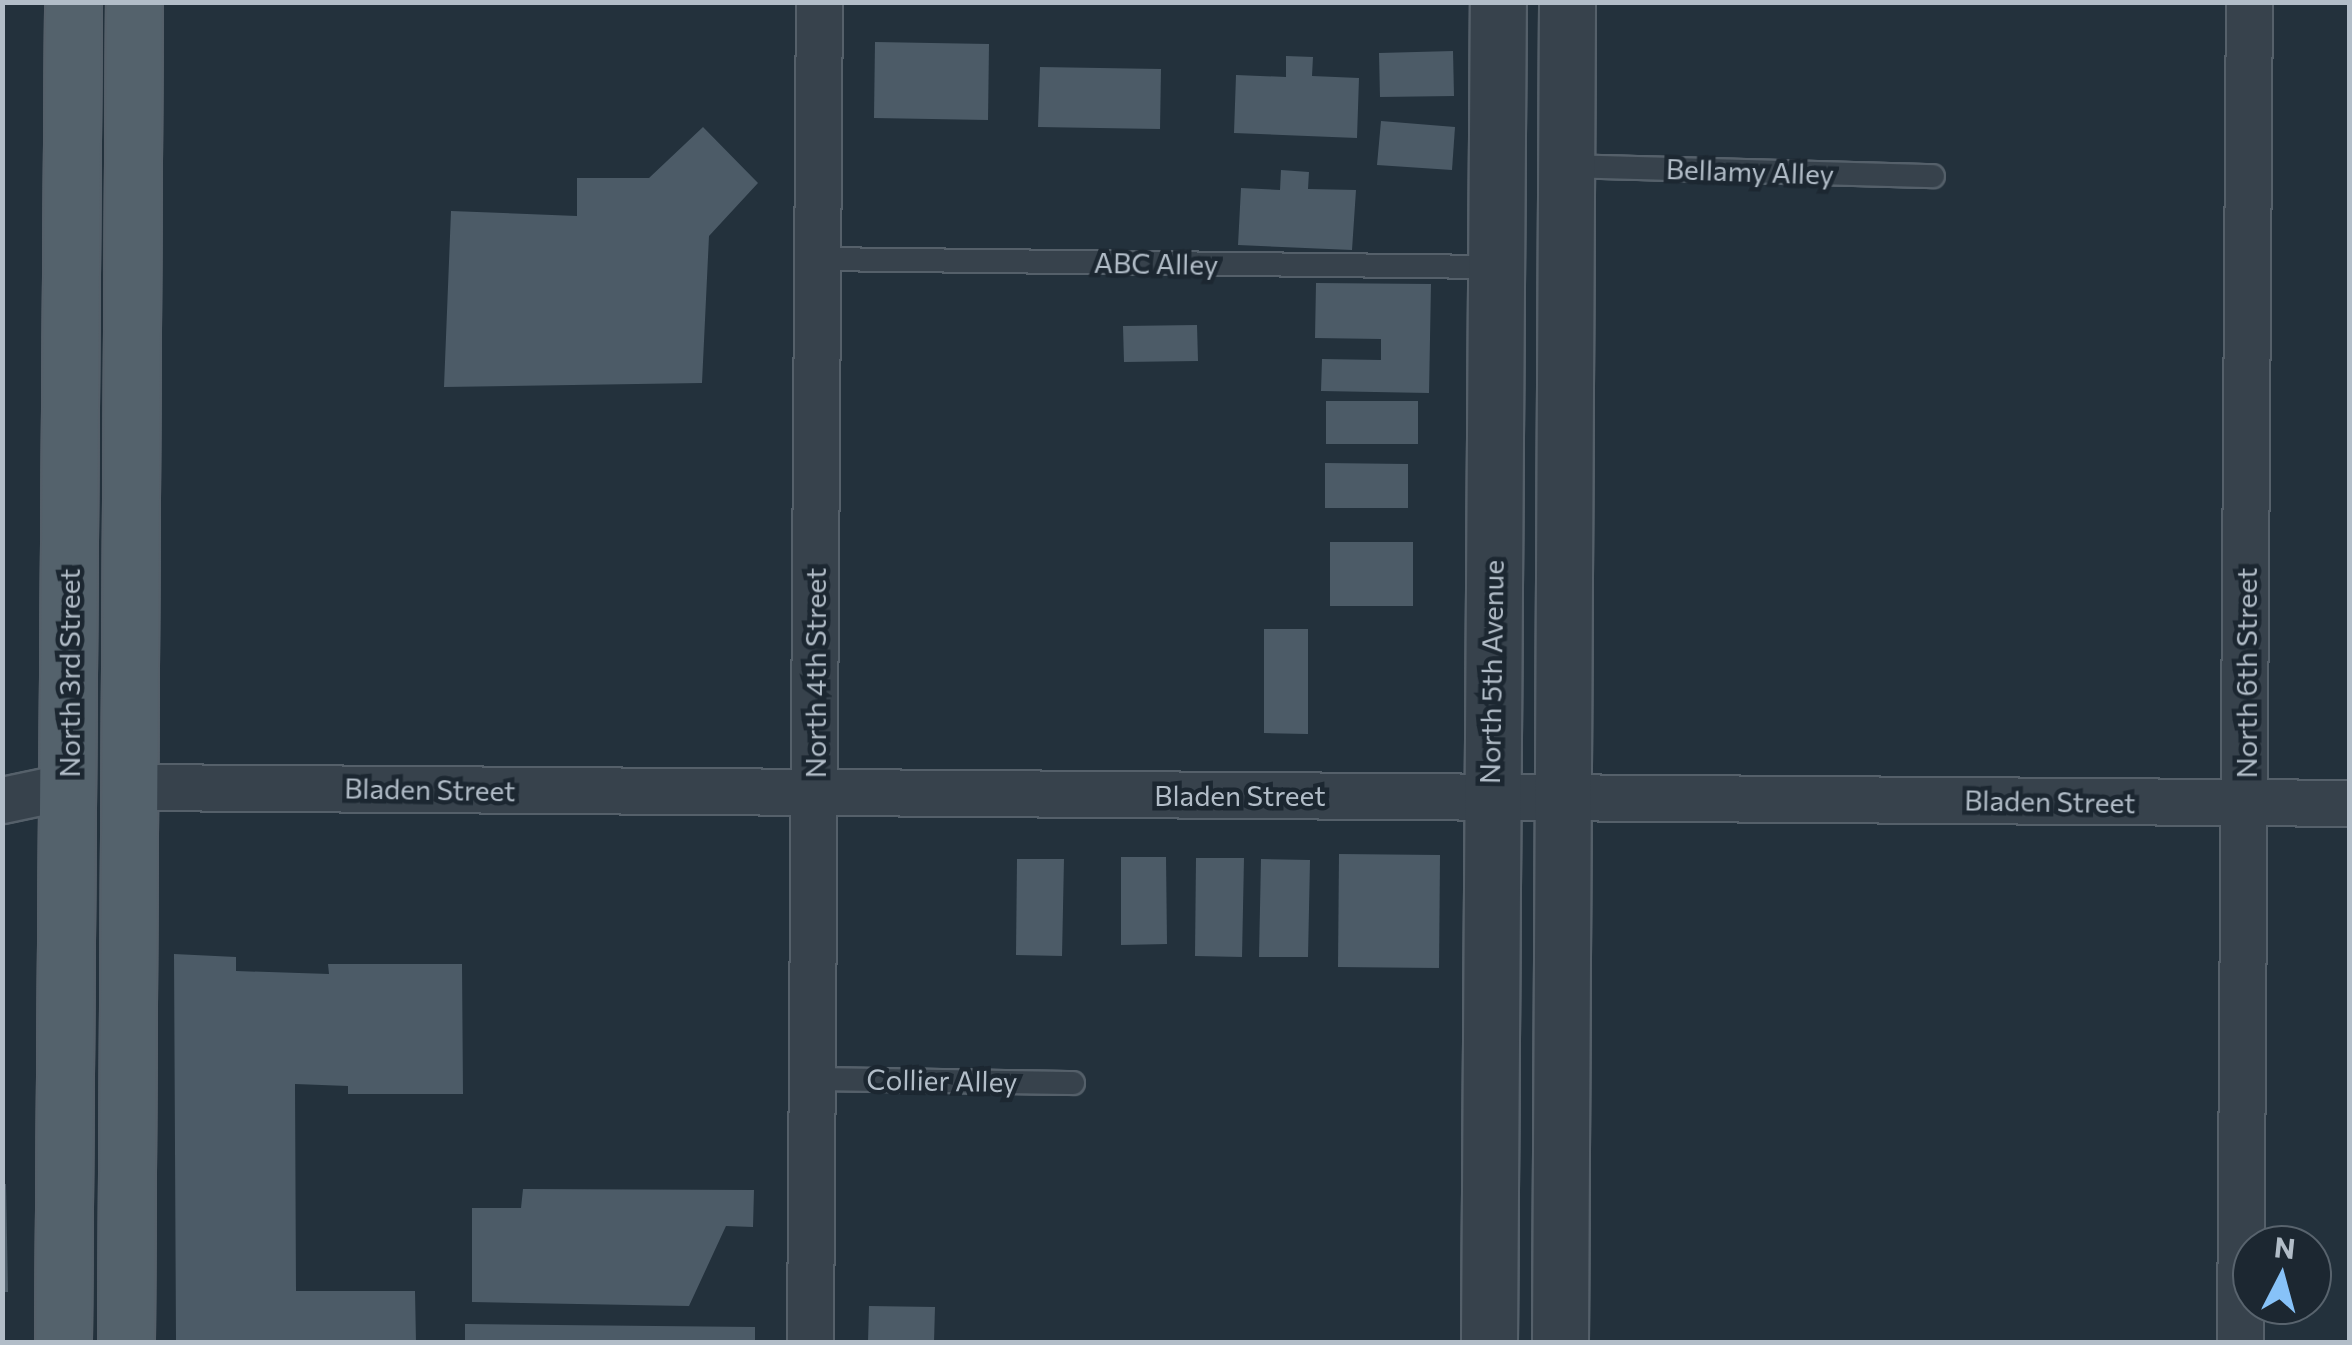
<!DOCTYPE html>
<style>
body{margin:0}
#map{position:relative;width:2352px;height:1345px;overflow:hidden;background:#23313c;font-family:Commissioner,sans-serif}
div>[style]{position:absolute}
.building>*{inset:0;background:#4c5b67}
.roads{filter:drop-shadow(2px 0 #55606a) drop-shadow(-2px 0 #55606a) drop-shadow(0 2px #55606a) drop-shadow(0 -2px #55606a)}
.service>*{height:22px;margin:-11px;padding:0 11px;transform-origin:11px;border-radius:11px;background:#37424c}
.minor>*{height:45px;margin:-22.5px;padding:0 22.5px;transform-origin:22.5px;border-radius:22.5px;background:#37424c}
.tertiary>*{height:55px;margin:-27.5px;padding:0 27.5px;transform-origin:27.5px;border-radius:27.5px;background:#37424c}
.primary>*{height:55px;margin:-27.5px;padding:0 27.5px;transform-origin:27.5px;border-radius:27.5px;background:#54626c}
span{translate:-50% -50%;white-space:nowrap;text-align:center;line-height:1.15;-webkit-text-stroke:9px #1c2731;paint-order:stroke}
.street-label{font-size:28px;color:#b2bdc8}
.frame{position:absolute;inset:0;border:5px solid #b2bdc8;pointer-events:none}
.north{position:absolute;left:2232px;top:1225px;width:100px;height:100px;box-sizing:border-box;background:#1c2731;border:2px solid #58636d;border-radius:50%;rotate:6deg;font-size:28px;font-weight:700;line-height:40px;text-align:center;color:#b2bdc8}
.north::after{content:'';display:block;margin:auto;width:35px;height:45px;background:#87c2f8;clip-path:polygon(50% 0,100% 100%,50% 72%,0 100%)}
</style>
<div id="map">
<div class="building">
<div style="clip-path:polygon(875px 42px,989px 44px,988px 120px,874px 118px)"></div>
<div style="clip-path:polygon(1453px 51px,1454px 96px,1380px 97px,1379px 53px)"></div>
<div style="clip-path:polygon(1286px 56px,1313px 57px,1312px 76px,1359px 78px,1357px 138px,1234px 133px,1236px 75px,1286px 77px)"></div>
<div style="clip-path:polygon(1040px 67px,1161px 69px,1160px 129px,1038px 127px)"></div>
<div style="clip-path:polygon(1381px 121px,1455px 127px,1452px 170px,1377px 165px)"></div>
<div style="clip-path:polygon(703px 127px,758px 183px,709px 236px,702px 383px,444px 387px,451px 211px,577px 216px,577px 178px,649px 178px)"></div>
<div style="clip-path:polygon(1281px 170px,1309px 172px,1308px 189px,1356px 190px,1352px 250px,1238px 245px,1241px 188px,1280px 190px)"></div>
<div style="clip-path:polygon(1316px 283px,1431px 284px,1429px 393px,1321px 391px,1322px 359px,1381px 360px,1381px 339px,1315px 338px)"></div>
<div style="clip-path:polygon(1197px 325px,1198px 361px,1124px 362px,1123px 326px)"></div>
<div style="clip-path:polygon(1326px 401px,1418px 401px,1418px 444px,1326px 444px)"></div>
<div style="clip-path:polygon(1325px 463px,1408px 464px,1408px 508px,1325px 508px)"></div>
<div style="clip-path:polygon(1330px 542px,1413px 542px,1413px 606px,1330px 606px)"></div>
<div style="clip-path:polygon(1264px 629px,1308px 629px,1308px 734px,1264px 733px)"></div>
<div style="clip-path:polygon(1339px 854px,1440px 855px,1439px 968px,1338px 967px)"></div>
<div style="clip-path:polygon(1121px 857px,1166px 857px,1167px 944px,1121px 945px)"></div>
<div style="clip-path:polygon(1196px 858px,1244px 858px,1242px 957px,1195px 956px)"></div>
<div style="clip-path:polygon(1017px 859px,1064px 859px,1062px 956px,1016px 955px)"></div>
<div style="clip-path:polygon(1261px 859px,1310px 860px,1308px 957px,1259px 957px)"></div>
<div style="clip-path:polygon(174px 954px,236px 957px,236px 971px,329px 974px,328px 964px,462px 964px,463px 1094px,348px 1094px,348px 1086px,295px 1084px,296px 1291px,415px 1291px,416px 1342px,176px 1342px)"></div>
<div style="clip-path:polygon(2px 1184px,6px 1184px,8px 1292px,2px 1292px)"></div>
<div style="clip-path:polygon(523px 1189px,754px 1190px,753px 1227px,726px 1226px,689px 1306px,472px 1302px,472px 1208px,521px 1208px)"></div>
<div style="clip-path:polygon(869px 1306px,935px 1307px,934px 1342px,868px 1342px)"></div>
<div style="clip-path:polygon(465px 1324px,755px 1327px,755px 1342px,465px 1342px)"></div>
</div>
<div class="roads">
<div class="service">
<div style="left:1567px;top:166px;width:366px;rotate:1.6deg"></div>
<div style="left:817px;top:259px;width:678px;rotate:0.68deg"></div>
<div style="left:812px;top:1079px;width:261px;rotate:0.9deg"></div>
</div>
<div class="minor">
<div style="left:130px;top:787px;width:2220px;rotate:0.41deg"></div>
<div style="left:2px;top:800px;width:67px;rotate:-12deg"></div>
<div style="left:810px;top:1342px;width:1340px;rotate:-89.62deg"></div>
<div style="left:2240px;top:1342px;width:1340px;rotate:-89.62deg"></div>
</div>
<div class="tertiary">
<div style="left:1489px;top:1342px;width:1340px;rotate:-89.62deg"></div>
<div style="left:1560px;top:1342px;width:1340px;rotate:-89.7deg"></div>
</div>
<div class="primary">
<div style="left:63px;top:1342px;width:1340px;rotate:-89.57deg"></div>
<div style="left:126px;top:1342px;width:1340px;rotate:-89.66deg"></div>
</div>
</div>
<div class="street-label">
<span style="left:1750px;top:171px;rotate:2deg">Bellamy Alley</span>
<span style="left:1156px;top:263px;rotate:1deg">ABC Alley</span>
<span style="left:1491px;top:672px;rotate:-89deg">North 5th Avenue</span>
<span style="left:69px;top:673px;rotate:-90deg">North 3rd Street</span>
<span style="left:815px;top:673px;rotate:-90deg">North 4th Street</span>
<span style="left:2246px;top:673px;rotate:-90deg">North 6th Street</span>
<span style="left:430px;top:789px;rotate:1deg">Bladen Street</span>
<span style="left:1240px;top:795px">Bladen Street</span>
<span style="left:2050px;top:801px;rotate:1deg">Bladen Street</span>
<span style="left:942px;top:1080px;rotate:1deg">Collier Alley</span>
</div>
<div class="frame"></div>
<div class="north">N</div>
</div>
